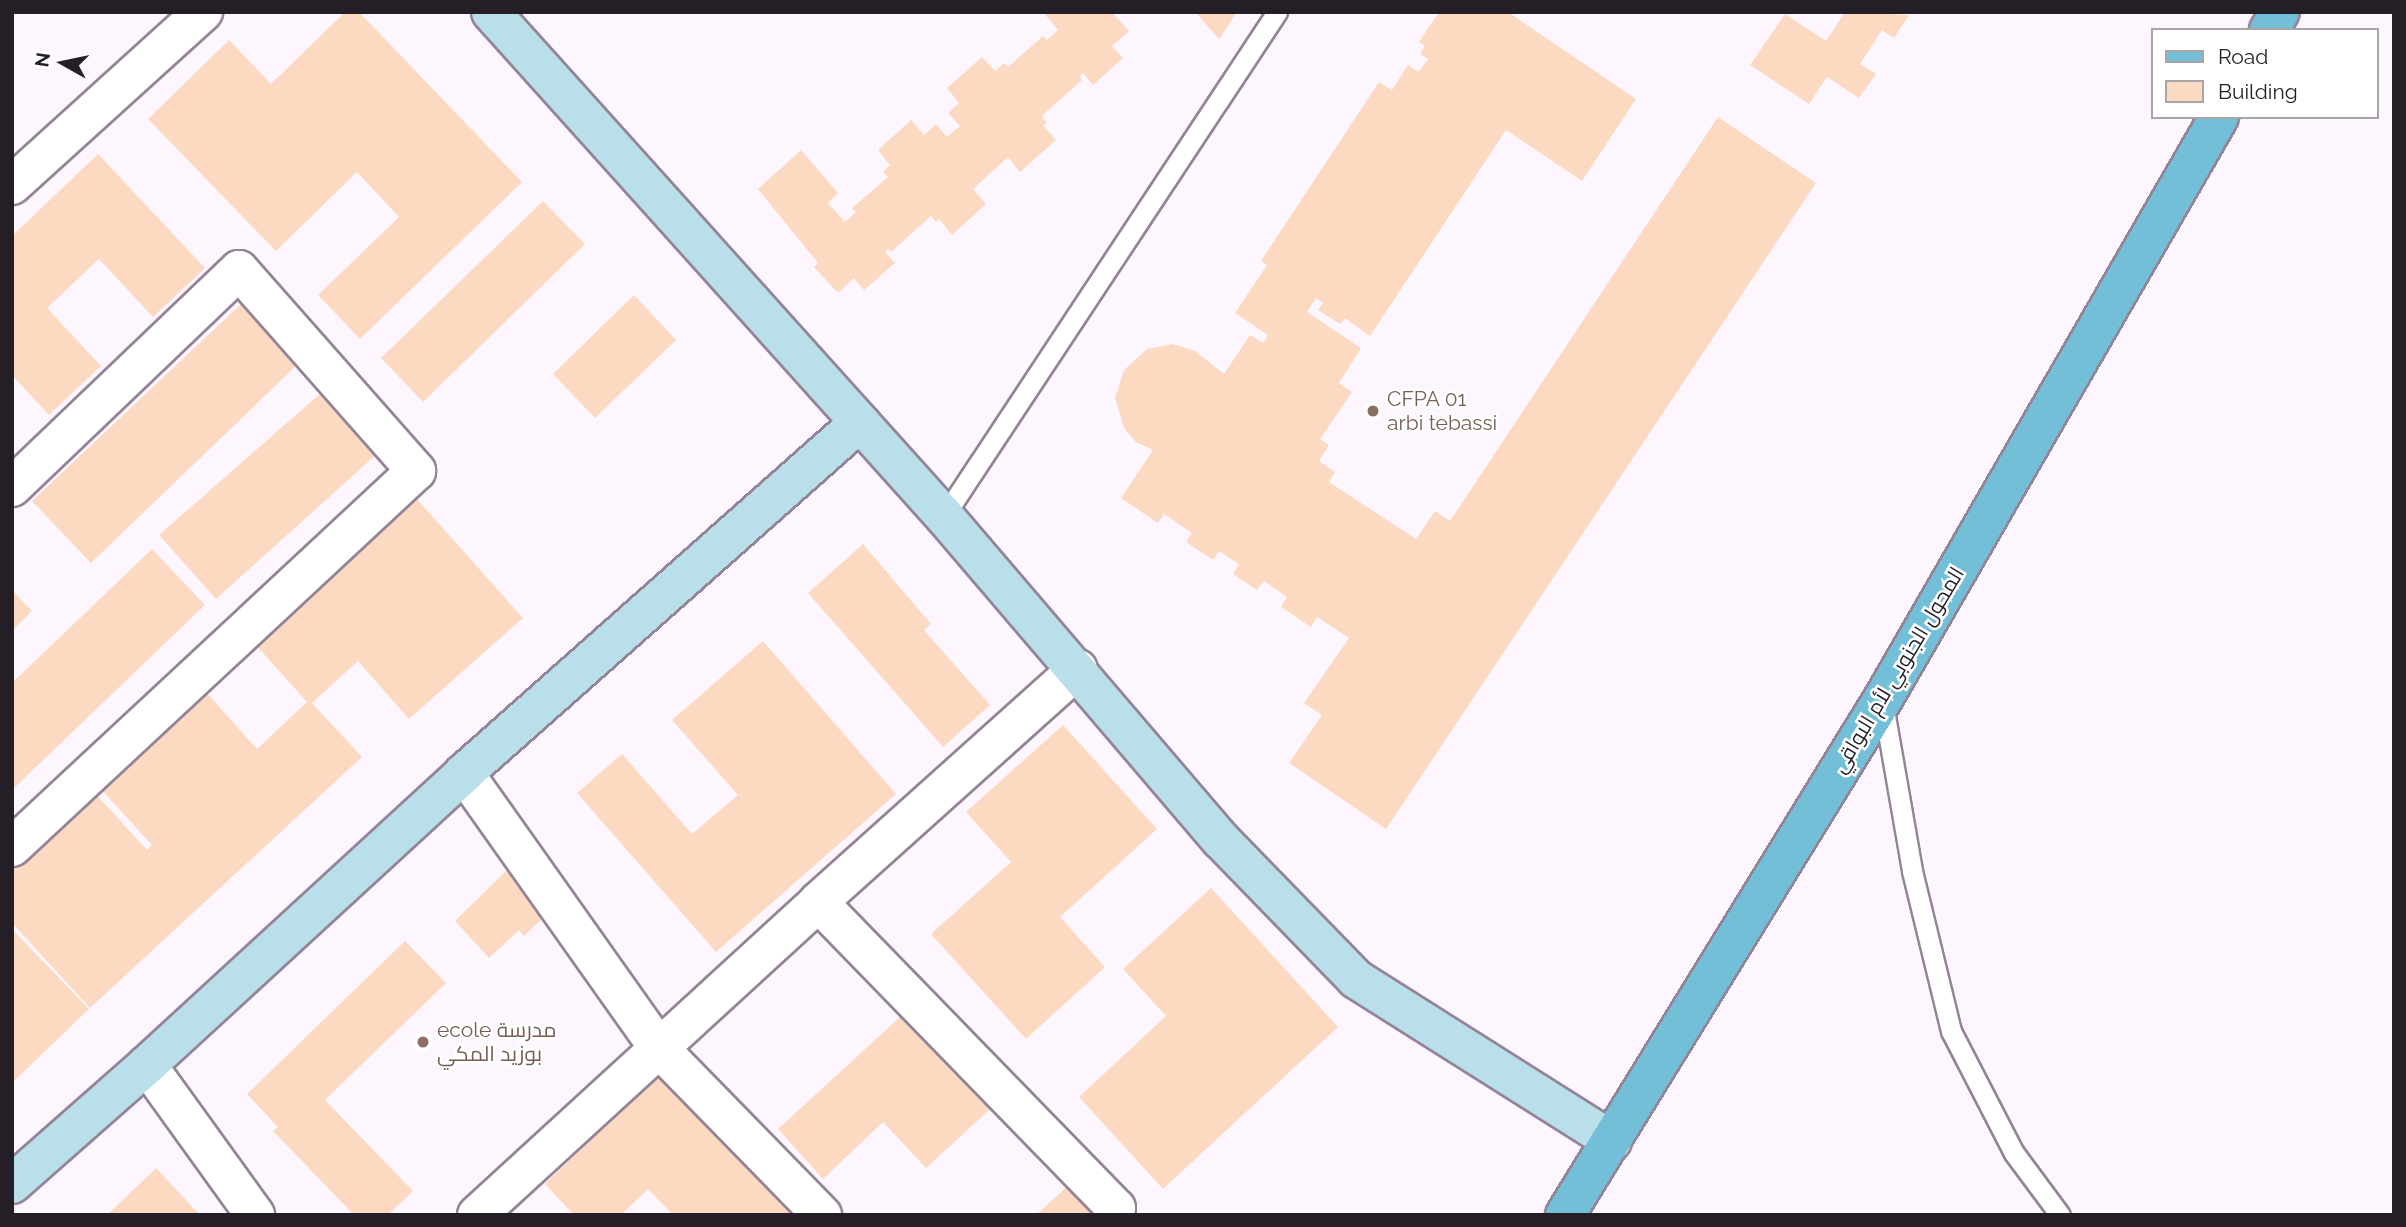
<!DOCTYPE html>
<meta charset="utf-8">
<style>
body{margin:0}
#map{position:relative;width:2406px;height:1227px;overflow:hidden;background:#fdf6ff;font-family:Raleway,Cairo,sans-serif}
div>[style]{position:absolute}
.building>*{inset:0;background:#fcdac2}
.roads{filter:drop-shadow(2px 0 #948497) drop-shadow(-2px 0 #948497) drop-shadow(0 2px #948497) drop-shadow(0 -2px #948497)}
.lane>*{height:19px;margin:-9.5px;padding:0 9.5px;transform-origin:9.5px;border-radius:9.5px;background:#fff}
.street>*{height:38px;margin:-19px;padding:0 19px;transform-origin:19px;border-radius:19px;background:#fff}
.secondary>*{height:38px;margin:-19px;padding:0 19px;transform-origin:19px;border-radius:19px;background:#b9dfeb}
.primary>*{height:38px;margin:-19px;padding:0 19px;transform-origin:19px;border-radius:19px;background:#73bfd7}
.dots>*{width:19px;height:19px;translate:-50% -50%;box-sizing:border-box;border:4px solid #fff;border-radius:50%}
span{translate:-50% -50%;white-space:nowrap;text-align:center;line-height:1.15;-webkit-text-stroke:5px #fff;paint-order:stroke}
.education-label{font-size:21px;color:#785e54}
.left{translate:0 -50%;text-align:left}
.street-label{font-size:21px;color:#241e26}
.frame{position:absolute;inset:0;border:14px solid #241e26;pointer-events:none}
.legend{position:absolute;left:2151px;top:28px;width:228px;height:91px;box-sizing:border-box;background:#fff;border:2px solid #a7a5a8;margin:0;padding:9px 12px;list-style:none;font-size:21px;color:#241e26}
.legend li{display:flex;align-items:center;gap:14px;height:35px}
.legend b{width:35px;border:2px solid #a7a5a8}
.north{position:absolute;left:28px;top:28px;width:70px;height:70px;-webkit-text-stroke:5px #fff;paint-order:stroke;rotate:279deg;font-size:19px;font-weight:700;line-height:28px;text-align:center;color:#241e26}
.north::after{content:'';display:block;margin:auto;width:24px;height:32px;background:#241e26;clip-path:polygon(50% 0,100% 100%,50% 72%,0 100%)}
</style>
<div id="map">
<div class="building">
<div style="clip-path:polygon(345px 12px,359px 12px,522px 182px,360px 339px,318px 295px,399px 217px,357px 172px,276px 251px,148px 119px,229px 40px,271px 84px)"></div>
<div style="clip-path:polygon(1043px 12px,1112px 12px,1129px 31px,1112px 46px,1123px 58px,1093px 85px,1083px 73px,1080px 77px,1082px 80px,1047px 111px,1042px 117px,1047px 123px,1043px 125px,1056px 140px,1020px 172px,1008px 157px,973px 189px,986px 204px,952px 235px,939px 219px,936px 222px,931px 216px,891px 252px,889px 249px,885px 252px,895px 263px,864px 290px,854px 278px,838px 293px,814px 267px,818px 263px,758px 189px,801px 150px,838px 193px,828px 203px,845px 222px,856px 212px,852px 208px,888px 177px,883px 172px,890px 165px,878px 150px,911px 120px,924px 135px,936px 124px,947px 137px,960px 126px,948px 113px,959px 103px,947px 88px,982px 57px,995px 71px,1004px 63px,1008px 67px,1043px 36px,1047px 40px,1058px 30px)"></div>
<div style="clip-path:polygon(1195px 12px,1237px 12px,1219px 39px)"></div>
<div style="clip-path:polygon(1439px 12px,1508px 12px,1636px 99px,1582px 181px,1506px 130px,1370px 336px,1345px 318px,1340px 324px,1318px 310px,1323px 303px,1316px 298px,1307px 312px,1361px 348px,1339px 383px,1352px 392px,1320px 439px,1329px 445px,1319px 461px,1335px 472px,1329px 482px,1416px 539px,1435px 511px,1450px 521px,1718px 117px,1816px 183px,1386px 829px,1289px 763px,1322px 715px,1304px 703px,1349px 638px,1317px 617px,1311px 627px,1281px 607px,1287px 597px,1264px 581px,1257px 590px,1233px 574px,1239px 564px,1219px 551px,1213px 560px,1186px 542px,1192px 533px,1164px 514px,1158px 523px,1121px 498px,1153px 450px,1136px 442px,1124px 428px,1115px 398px,1124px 370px,1147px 349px,1173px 344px,1195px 351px,1224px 374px,1250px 335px,1263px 343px,1268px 335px,1235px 313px,1267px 265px,1261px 261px,1379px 82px,1392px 90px,1408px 65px,1419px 72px,1428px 59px,1420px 54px,1425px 46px,1419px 42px)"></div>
<div style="clip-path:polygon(1845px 12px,1909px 15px,1894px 38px,1882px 30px,1860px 64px,1876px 74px,1859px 98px,1827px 77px,1809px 104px,1750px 65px,1785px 14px,1826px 41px)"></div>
<div style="clip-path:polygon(98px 154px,205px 268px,153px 317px,99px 259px,47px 308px,101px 366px,49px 415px,12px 375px,12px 236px)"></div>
<div style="clip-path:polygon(543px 201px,585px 244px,423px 402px,381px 358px)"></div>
<div style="clip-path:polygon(634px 295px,676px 340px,595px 418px,553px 374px)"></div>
<div style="clip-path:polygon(241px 304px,298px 364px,91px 563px,32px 501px)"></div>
<div style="clip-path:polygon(322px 392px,377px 454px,216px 599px,159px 535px)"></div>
<div style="clip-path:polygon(416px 498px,523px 618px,409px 719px,358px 661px,312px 703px,362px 757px,90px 1008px,12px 923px,12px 865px,93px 791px,147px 850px,152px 845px,99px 787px,204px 690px,257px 749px,307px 702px,253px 642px)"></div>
<div style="clip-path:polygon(863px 544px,931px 624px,924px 630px,990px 705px,943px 747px,808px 593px)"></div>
<div style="clip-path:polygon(152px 549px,205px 605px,12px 790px,12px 683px)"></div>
<div style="clip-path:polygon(12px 590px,32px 611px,12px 631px)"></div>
<div style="clip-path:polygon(763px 641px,896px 794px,716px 952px,577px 793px,622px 754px,692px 834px,738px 795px,672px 720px)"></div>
<div style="clip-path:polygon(1063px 725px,1157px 829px,1060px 917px,1105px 967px,1026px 1039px,931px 934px,1011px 862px,966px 812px)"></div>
<div style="clip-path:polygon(508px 869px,543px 906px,544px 917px,524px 936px,519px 930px,489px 958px,455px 921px)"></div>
<div style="clip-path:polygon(1211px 888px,1338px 1027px,1163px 1189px,1079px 1097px,1166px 1016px,1123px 969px)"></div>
<div style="clip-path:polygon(12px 929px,89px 1009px,12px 1083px)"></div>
<div style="clip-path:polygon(405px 941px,446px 983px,325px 1100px,413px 1191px,388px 1215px,354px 1215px,273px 1131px,278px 1127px,247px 1094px)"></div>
<div style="clip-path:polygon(912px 1006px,999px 1101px,926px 1168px,883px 1122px,823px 1179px,778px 1129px)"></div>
<div style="clip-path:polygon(659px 1075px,792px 1215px,673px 1215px,648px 1189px,621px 1215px,574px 1215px,545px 1184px)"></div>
<div style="clip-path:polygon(156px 1168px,200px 1215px,107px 1215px)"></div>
<div style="clip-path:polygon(1070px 1184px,1098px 1215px,1036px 1215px)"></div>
</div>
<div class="roads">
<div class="lane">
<div style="left:944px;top:516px;width:604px;rotate:-56.55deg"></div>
<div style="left:1883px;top:704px;width:169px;rotate:80.1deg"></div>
<div style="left:1912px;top:871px;width:165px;rotate:76.3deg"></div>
<div style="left:1951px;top:1031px;width:137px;rotate:62.7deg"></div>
<div style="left:2014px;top:1153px;width:77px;rotate:53.4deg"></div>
</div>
<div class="street">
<div style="left:12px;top:185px;width:258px;rotate:-42.2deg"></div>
<div style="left:12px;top:487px;width:314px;rotate:-43.7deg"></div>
<div style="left:239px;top:270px;width:268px;rotate:48.6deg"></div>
<div style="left:416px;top:471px;width:552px;rotate:137.06deg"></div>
<div style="left:464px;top:773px;width:336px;rotate:54.7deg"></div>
<div style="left:658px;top:1047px;width:235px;rotate:45.7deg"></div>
<div style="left:818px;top:902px;width:427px;rotate:45.8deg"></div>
<div style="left:1116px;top:1208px;width:8px;rotate:113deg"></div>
<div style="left:147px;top:1065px;width:185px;rotate:54.2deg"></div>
<div style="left:477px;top:1215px;width:463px;rotate:-42.5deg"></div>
<div style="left:818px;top:902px;width:349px;rotate:-41.9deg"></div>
</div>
<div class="secondary">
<div style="left:491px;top:12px;width:678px;rotate:48.05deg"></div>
<div style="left:944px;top:516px;width:426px;rotate:49.5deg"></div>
<div style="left:1221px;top:840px;width:194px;rotate:45.8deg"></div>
<div style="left:1356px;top:979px;width:303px;rotate:32.3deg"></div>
<div style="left:12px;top:1184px;width:180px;rotate:-41.4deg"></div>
<div style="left:147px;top:1065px;width:431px;rotate:-42.6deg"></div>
<div style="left:464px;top:773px;width:529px;rotate:-41.55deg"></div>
</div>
<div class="primary">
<div style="left:2269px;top:30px;width:21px;rotate:-59deg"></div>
<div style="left:1565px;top:1215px;width:606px;rotate:-58.36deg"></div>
<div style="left:1883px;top:699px;width:672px;rotate:-60deg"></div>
</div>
</div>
<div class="dots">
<div style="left:1373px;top:411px;background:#8d6e63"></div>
<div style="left:423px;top:1042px;background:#8d6e63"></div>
</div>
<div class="education-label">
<span class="left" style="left:1387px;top:411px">CFPA 01<br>arbi tebassi</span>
<span class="left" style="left:437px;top:1042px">ecole مدرسة<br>بوزيد المكي</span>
</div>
<div class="street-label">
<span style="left:1898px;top:670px;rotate:-59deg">المحول الجنوبي لأم البواقي</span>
</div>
<div class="frame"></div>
<ul class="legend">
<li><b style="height:9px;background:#73bfd7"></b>Road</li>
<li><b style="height:19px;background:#fcdac2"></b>Building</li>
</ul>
<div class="north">N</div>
</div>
